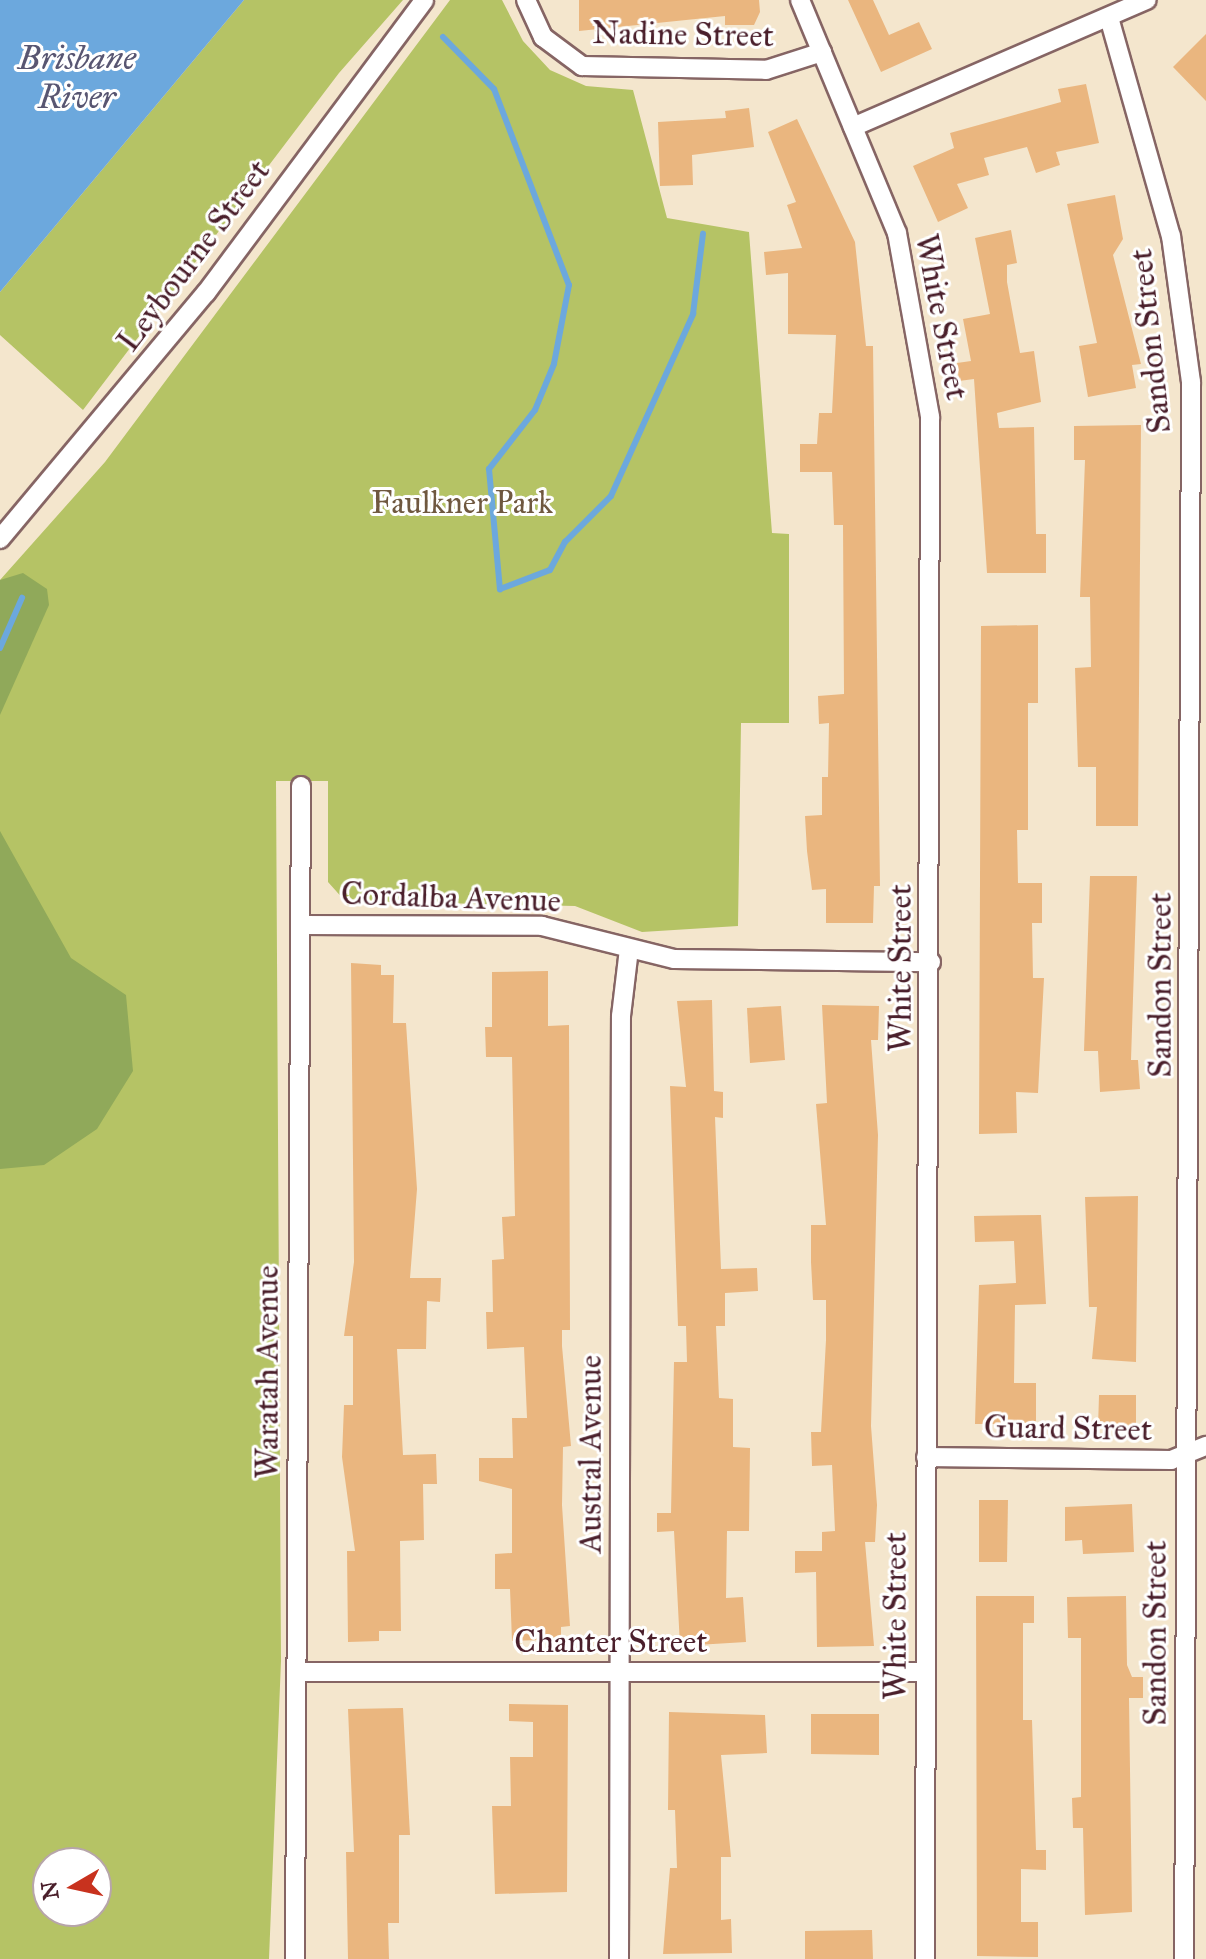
<!DOCTYPE html>
<style>
body{margin:0}
#map{position:relative;width:1206px;height:1959px;overflow:hidden;background:#f4e6cd;font-family:"IM FELL Great Primer",serif}
div>[style]{position:absolute}
.green>*{inset:0;background:#b5c365}
.forest>*{inset:0;background:#90a95a}
.water>*{inset:0;background:#6ca8dd}
.stream>*{height:6px;margin:-3px;padding:0 3px;transform-origin:3px;border-radius:3px;background:#6ca8dd}
.building>*{inset:0;background:#eab67f}
.roads{filter:drop-shadow(2px 0 #866564) drop-shadow(-2px 0 #866564) drop-shadow(0 2px #866564) drop-shadow(0 -2px #866564)}
.street>*{height:18px;margin:-9px;padding:0 9px;transform-origin:9px;border-radius:9px;background:#fff}
span{translate:-50% -50%;white-space:nowrap;text-align:center;line-height:1.15;-webkit-text-stroke:6px #fff;paint-order:stroke}
.street-label{font-size:32px;color:#4a1f2b}
.park-label{font-size:32px;color:#6f583f}
.water-label{font-size:34px;color:#585672;font-style:italic}
.north{position:absolute;left:32px;top:1847px;width:80px;height:80px;box-sizing:border-box;background:#fff;border:2px solid #b7a5aa;border-radius:50%;rotate:261deg;font-size:22px;font-weight:700;line-height:32px;text-align:center;color:#4a1f2b}
.north::after{content:'';display:block;margin:auto;width:28px;height:36px;background:#c8321e;clip-path:polygon(50% 0,100% 100%,50% 72%,0 100%)}
</style>
<div id="map">
<div class="green">
<div style="clip-path:polygon(244px 0,403px 0,339px 73px,83px 410px,0 335px,0 292px)"></div>
<div style="clip-path:polygon(evenodd,450px 0,502px 0,523px 41px,550px 70px,586px 86px,633px 90px,667px 218px,749px 232px,772px 533px,789px 534px,789px 723px,741px 723px,738px 926px,642px 932px,575px 906px,345px 901px,328px 882px,328px 781px,276px 781px,281px 1661px,269px 1959px,0 1959px,0 580px,105px 462px,450px 0,48px 1863px,96px 1863px,96px 1911px,48px 1911px,48px 1863px)"></div>
</div>
<div class="forest">
<div style="clip-path:polygon(23px 573px,47px 589px,49px 605px,0 715px,0 580px)"></div>
<div style="clip-path:polygon(0 831px,71px 958px,126px 995px,133px 1071px,97px 1129px,44px 1165px,0 1169px)"></div>
</div>
<div class="water">
<div style="clip-path:polygon(0 0,244px 0,0 292px)"></div>
</div>
<div class="stream">
<div style="left:443px;top:37px;width:73px;rotate:45.6deg"></div>
<div style="left:494px;top:89px;width:210px;rotate:69.1deg"></div>
<div style="left:569px;top:285px;width:80px;rotate:100.8deg"></div>
<div style="left:554px;top:364px;width:50px;rotate:112.4deg"></div>
<div style="left:535px;top:410px;width:75px;rotate:127.9deg"></div>
<div style="left:489px;top:469px;width:121px;rotate:84.8deg"></div>
<div style="left:500px;top:589px;width:53px;rotate:-20.8deg"></div>
<div style="left:550px;top:570px;width:32px;rotate:-62deg"></div>
<div style="left:565px;top:542px;width:65px;rotate:-45deg"></div>
<div style="left:611px;top:496px;width:200px;rotate:-65.7deg"></div>
<div style="left:693px;top:314px;width:81px;rotate:-82.9deg"></div>
<div style="left:0;top:648px;width:55px;rotate:-66.3deg"></div>
</div>
<div class="building">
<div style="clip-path:polygon(579px 0,759px 0,760px 12px,754px 25px,725px 25px,725px 16px,579px 31px)"></div>
<div style="clip-path:polygon(848px 0,873px 0,889px 35px,919px 22px,932px 49px,881px 72px)"></div>
<div style="clip-path:polygon(1206px 34px,1206px 101px,1173px 67px)"></div>
<div style="clip-path:polygon(1086px 84px,1099px 143px,1056px 152px,1060px 165px,1036px 173px,1027px 147px,984px 158px,989px 175px,957px 184px,968px 208px,938px 222px,913px 166px,954px 148px,950px 133px,1061px 102px,1058px 89px)"></div>
<div style="clip-path:polygon(749px 108px,754px 147px,692px 155px,693px 185px,660px 186px,658px 122px,726px 118px,725px 111px)"></div>
<div style="clip-path:polygon(797px 119px,855px 242px,866px 346px,873px 346px,880px 886px,874px 886px,873px 923px,826px 923px,826px 889px,812px 890px,807px 851px,805px 816px,822px 815px,822px 777px,828px 777px,829px 723px,819px 724px,818px 696px,844px 694px,843px 525px,834px 525px,832px 472px,800px 472px,800px 444px,817px 444px,819px 413px,832px 413px,836px 335px,788px 334px,788px 273px,766px 275px,764px 252px,802px 248px,787px 205px,796px 202px,768px 132px)"></div>
<div style="clip-path:polygon(1115px 195px,1123px 239px,1113px 255px,1141px 364px,1132px 365px,1136px 388px,1088px 397px,1079px 346px,1097px 343px,1067px 204px)"></div>
<div style="clip-path:polygon(1011px 230px,1017px 263px,1007px 265px,1007px 282px,1020px 353px,1034px 351px,1041px 402px,997px 413px,999px 428px,1034px 427px,1036px 534px,1046px 534px,1046px 573px,987px 573px,974px 379px,959px 381px,957px 363px,971px 361px,963px 319px,990px 314px,975px 238px)"></div>
<div style="clip-path:polygon(1141px 425px,1138px 826px,1096px 826px,1096px 767px,1078px 767px,1075px 668px,1091px 667px,1090px 597px,1080px 597px,1085px 460px,1074px 460px,1074px 426px)"></div>
<div style="clip-path:polygon(1038px 625px,1038px 703px,1028px 703px,1028px 830px,1017px 830px,1018px 883px,1042px 883px,1042px 923px,1032px 923px,1033px 978px,1044px 978px,1038px 1093px,1016px 1092px,1017px 1133px,979px 1134px,981px 626px)"></div>
<div style="clip-path:polygon(1090px 876px,1137px 876px,1131px 1060px,1138px 1060px,1140px 1089px,1100px 1092px,1098px 1051px,1084px 1051px)"></div>
<div style="clip-path:polygon(351px 963px,381px 965px,381px 975px,394px 975px,393px 1023px,406px 1023px,417px 1189px,410px 1278px,441px 1278px,440px 1302px,427px 1301px,426px 1349px,397px 1349px,403px 1455px,436px 1454px,437px 1484px,423px 1484px,424px 1540px,400px 1541px,401px 1631px,379px 1631px,379px 1641px,348px 1642px,347px 1551px,355px 1551px,342px 1457px,344px 1405px,353px 1405px,353px 1336px,344px 1336px,354px 1262px)"></div>
<div style="clip-path:polygon(548px 971px,548px 1026px,569px 1025px,570px 1330px,562px 1330px,562px 1346px,571px 1446px,563px 1447px,562px 1505px,570px 1626px,561px 1627px,561px 1639px,512px 1641px,510px 1589px,495px 1589px,495px 1554px,512px 1553px,512px 1489px,479px 1481px,479px 1458px,513px 1458px,512px 1418px,527px 1418px,524px 1347px,487px 1349px,486px 1312px,493px 1312px,492px 1260px,504px 1259px,502px 1217px,515px 1216px,512px 1057px,486px 1057px,485px 1027px,492px 1027px,492px 972px)"></div>
<div style="clip-path:polygon(712px 1000px,714px 1091px,723px 1092px,723px 1118px,715px 1117px,721px 1269px,757px 1268px,758px 1291px,725px 1293px,725px 1326px,716px 1326px,719px 1398px,733px 1399px,733px 1447px,750px 1448px,749px 1531px,727px 1531px,726px 1598px,743px 1597px,746px 1642px,680px 1646px,674px 1531px,657px 1532px,657px 1513px,671px 1513px,674px 1362px,687px 1362px,686px 1326px,678px 1326px,670px 1086px,686px 1087px,677px 1001px)"></div>
<div style="clip-path:polygon(822px 1005px,879px 1006px,878px 1040px,871px 1040px,878px 1135px,871px 1426px,877px 1505px,875px 1542px,865px 1542px,874px 1646px,817px 1647px,816px 1572px,795px 1573px,795px 1551px,822px 1551px,822px 1532px,835px 1531px,832px 1465px,812px 1466px,811px 1432px,821px 1432px,826px 1340px,826px 1300px,813px 1300px,811px 1262px,811px 1225px,826px 1225px,816px 1104px,827px 1103px)"></div>
<div style="clip-path:polygon(781px 1006px,785px 1060px,750px 1063px,747px 1008px)"></div>
<div style="clip-path:polygon(1138px 1196px,1136px 1362px,1092px 1359px,1097px 1307px,1089px 1307px,1085px 1197px)"></div>
<div style="clip-path:polygon(1041px 1215px,1046px 1304px,1015px 1305px,1014px 1383px,1036px 1383px,1036px 1424px,975px 1424px,979px 1285px,1016px 1283px,1014px 1241px,975px 1242px,974px 1216px)"></div>
<div style="clip-path:polygon(1099px 1395px,1136px 1395px,1136px 1427px,1098px 1427px)"></div>
<div style="clip-path:polygon(979px 1500px,1008px 1500px,1007px 1562px,979px 1562px)"></div>
<div style="clip-path:polygon(1132px 1504px,1134px 1552px,1083px 1554px,1082px 1540px,1065px 1541px,1065px 1507px)"></div>
<div style="clip-path:polygon(976px 1596px,1034px 1596px,1034px 1623px,1023px 1623px,1023px 1720px,1032px 1720px,1036px 1850px,1046px 1850px,1046px 1870px,1021px 1869px,1021px 1922px,1038px 1922px,1038px 1957px,977px 1956px)"></div>
<div style="clip-path:polygon(1126px 1596px,1127px 1665px,1132px 1677px,1143px 1677px,1143px 1698px,1129px 1698px,1132px 1912px,1085px 1915px,1083px 1828px,1073px 1828px,1072px 1798px,1081px 1797px,1081px 1638px,1068px 1638px,1067px 1597px)"></div>
<div style="clip-path:polygon(509px 1704px,568px 1705px,567px 1892px,495px 1894px,492px 1806px,511px 1806px,510px 1757px,533px 1757px,533px 1722px,509px 1721px)"></div>
<div style="clip-path:polygon(403px 1708px,410px 1835px,399px 1835px,399px 1923px,388px 1923px,389px 1959px,348px 1959px,346px 1852px,354px 1852px,348px 1709px)"></div>
<div style="clip-path:polygon(669px 1712px,765px 1715px,767px 1753px,721px 1755px,731px 1857px,721px 1857px,721px 1920px,731px 1919px,732px 1953px,663px 1954px,670px 1868px,677px 1868px,675px 1810px,668px 1810px)"></div>
<div style="clip-path:polygon(811px 1714px,879px 1714px,879px 1755px,811px 1754px)"></div>
<div style="clip-path:polygon(872px 1930px,873px 1959px,805px 1959px,805px 1931px)"></div>
</div>
<div class="roads">
<div class="street">
<div style="left:526px;top:0;width:41px;rotate:65.3deg"></div>
<div style="left:543px;top:37px;width:49px;rotate:36.6deg"></div>
<div style="left:582px;top:66px;width:184px;rotate:1.2deg"></div>
<div style="left:766px;top:70px;width:59px;rotate:-17.8deg"></div>
<div style="left:800px;top:0;width:252px;rotate:67.4deg"></div>
<div style="left:897px;top:233px;width:187px;rotate:79.8deg"></div>
<div style="left:930px;top:417px;width:1542px;rotate:90.19deg"></div>
<div style="left:1110px;top:21px;width:223px;rotate:74.2deg"></div>
<div style="left:1171px;top:236px;width:147px;rotate:82.2deg"></div>
<div style="left:1191px;top:382px;width:1577px;rotate:90.25deg"></div>
<div style="left:853px;top:127px;width:320px;rotate:-23.4deg"></div>
<div style="left:0;top:539px;width:321px;rotate:-50.1deg"></div>
<div style="left:206px;top:293px;width:365px;rotate:-53.3deg"></div>
<div style="left:301px;top:925px;width:241px;rotate:0.2deg"></div>
<div style="left:542px;top:926px;width:136px;rotate:14deg"></div>
<div style="left:674px;top:959px;width:257px;rotate:0.7deg"></div>
<div style="left:926px;top:1457px;width:245px;rotate:0.7deg"></div>
<div style="left:1171px;top:1460px;width:38px;rotate:-22deg"></div>
<div style="left:296px;top:1672px;width:630px"></div>
<div style="left:295px;top:1959px;width:1173px;rotate:-89.71deg"></div>
<div style="left:619px;top:1959px;width:943px;rotate:-89.88deg"></div>
<div style="left:621px;top:1016px;width:67px;rotate:-83.2deg"></div>
</div>
</div>
<div class="street-label">
<span style="left:683px;top:35px;rotate:1deg">Nadine Street</span>
<span style="left:194px;top:256px;rotate:-53deg">Leybourne Street</span>
<span style="left:941px;top:317px;rotate:79deg">White Street</span>
<span style="left:1151px;top:341px;rotate:-96deg">Sandon Street</span>
<span style="left:451px;top:898px;rotate:2deg">Cordalba Avenue</span>
<span style="left:901px;top:968px;rotate:-90deg">White Street</span>
<span style="left:1161px;top:985px;rotate:-90deg">Sandon Street</span>
<span style="left:268px;top:1372px;rotate:-90deg">Waratah Avenue</span>
<span style="left:1068px;top:1429px;rotate:1deg">Guard Street</span>
<span style="left:591px;top:1454px;rotate:-90deg">Austral Avenue</span>
<span style="left:896px;top:1616px;rotate:-90deg">White Street</span>
<span style="left:1156px;top:1633px;rotate:-90deg">Sandon Street</span>
<span style="left:611px;top:1642px">Chanter Street</span>
</div>
<div class="park-label">
<span style="left:462px;top:503px">Faulkner Park</span>
</div>
<div class="water-label">
<span style="left:77px;top:77px">Brisbane<br>River</span>
</div>
<div class="north">N</div>
</div>
